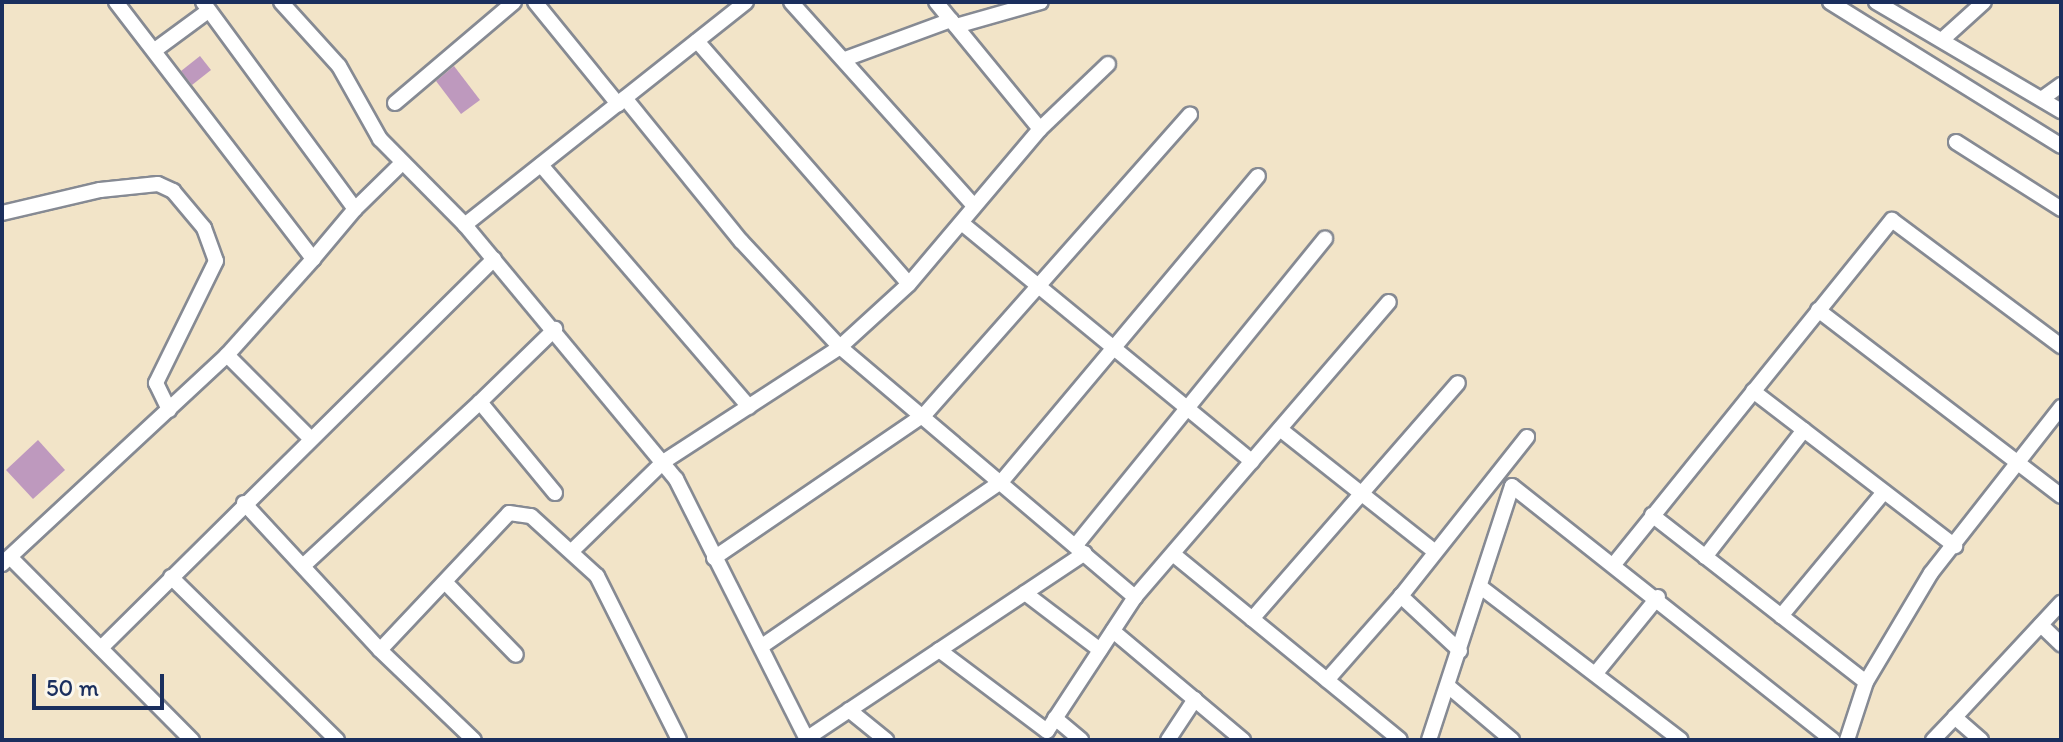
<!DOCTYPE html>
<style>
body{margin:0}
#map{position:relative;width:2063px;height:742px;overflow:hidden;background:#f2e4c8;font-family:Itim,sans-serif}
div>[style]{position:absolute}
.building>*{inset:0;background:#be99be}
.roads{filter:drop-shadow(2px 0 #868a93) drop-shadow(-2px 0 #868a93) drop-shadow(0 2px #868a93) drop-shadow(0 -2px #868a93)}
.minor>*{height:14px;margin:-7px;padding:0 7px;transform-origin:7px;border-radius:7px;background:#fff}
span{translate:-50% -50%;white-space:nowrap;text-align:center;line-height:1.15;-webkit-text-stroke:6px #fbf7ec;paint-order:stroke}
.frame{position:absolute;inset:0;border:4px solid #1b2f5e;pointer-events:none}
.scale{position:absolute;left:32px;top:674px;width:132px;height:36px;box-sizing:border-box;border:4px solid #1b2f5e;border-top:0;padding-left:10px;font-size:24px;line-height:28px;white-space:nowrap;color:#1b2f5e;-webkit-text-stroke:6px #fbf7ec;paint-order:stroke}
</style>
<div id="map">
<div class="building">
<div style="clip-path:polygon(200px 56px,211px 70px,192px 85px,181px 71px)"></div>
<div style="clip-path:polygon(454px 66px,480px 100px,461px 114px,436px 81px)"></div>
<div style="clip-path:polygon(38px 440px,65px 470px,33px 499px,6px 470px)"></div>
</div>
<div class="roads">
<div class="minor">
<div style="left:116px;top:2px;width:324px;rotate:52.5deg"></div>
<div style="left:313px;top:259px;width:65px;rotate:-50deg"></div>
<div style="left:355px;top:209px;width:257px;rotate:-126.3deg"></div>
<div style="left:281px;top:2px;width:86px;rotate:47.8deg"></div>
<div style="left:339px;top:66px;width:84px;rotate:60.7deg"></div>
<div style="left:380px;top:139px;width:121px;rotate:45.3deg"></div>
<div style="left:535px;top:2px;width:132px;rotate:50.9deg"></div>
<div style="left:746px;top:2px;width:359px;rotate:141.6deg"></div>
<div style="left:465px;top:225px;width:330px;rotate:50.3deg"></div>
<div style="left:676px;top:479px;width:292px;rotate:63.3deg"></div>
<div style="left:791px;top:2px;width:274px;rotate:48.1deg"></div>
<div style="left:1830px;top:2px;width:272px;rotate:31.9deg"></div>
<div style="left:1876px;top:2px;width:215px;rotate:30.5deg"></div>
<div style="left:956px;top:26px;width:88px;rotate:-15.8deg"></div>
<div style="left:1943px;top:39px;width:55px;rotate:-42.1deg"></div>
<div style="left:697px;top:41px;width:322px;rotate:48.9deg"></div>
<div style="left:155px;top:50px;width:66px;rotate:-36.3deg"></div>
<div style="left:845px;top:59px;width:113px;rotate:-20.2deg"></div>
<div style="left:625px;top:98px;width:184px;rotate:51deg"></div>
<div style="left:741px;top:241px;width:145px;rotate:47deg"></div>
<div style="left:840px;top:347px;width:93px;rotate:-42.4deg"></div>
<div style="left:909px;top:284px;width:203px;rotate:-49.8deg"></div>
<div style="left:1040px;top:129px;width:164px;rotate:-129.3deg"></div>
<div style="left:2043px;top:98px;width:22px;rotate:-36deg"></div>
<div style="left:395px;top:103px;width:156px;rotate:-40.3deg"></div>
<div style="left:1040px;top:129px;width:94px;rotate:-43.7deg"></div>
<div style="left:1956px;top:142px;width:125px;rotate:32.5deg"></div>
<div style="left:541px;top:165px;width:319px;rotate:49.3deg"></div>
<div style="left:355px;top:209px;width:64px;rotate:-44.4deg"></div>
<div style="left:2px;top:213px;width:101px;rotate:-13.2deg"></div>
<div style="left:100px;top:190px;width:58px;rotate:-5.9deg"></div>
<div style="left:158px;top:184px;width:17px;rotate:25deg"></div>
<div style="left:173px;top:191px;width:48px;rotate:50deg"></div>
<div style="left:204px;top:228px;width:35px;rotate:70deg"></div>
<div style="left:216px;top:261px;width:136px;rotate:116.2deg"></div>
<div style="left:156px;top:383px;width:30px;rotate:64deg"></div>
<div style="left:963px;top:224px;width:374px;rotate:39.4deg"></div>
<div style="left:1818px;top:310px;width:306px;rotate:37.4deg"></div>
<div style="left:227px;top:355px;width:117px;rotate:45deg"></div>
<div style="left:1753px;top:391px;width:255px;rotate:37.5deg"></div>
<div style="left:1280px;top:429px;width:196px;rotate:38.4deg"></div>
<div style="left:555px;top:493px;width:118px;rotate:-129.5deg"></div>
<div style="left:480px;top:402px;width:105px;rotate:-44.2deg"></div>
<div style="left:244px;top:503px;width:200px;rotate:47.2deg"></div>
<div style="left:380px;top:650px;width:188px;rotate:-46.7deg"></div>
<div style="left:509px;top:513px;width:22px;rotate:8deg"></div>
<div style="left:531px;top:516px;width:89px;rotate:42.3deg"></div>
<div style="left:597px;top:576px;width:183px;rotate:63.4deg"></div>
<div style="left:1652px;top:515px;width:271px;rotate:38deg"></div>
<div style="left:1076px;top:545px;width:395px;rotate:-50.9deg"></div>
<div style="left:574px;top:549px;width:124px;rotate:-44.3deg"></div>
<div style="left:663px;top:462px;width:211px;rotate:-33deg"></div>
<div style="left:840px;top:347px;width:387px;rotate:40.3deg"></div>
<div style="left:1135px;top:597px;width:389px;rotate:-49.3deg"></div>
<div style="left:1173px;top:554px;width:293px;rotate:39.3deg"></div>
<div style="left:1705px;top:557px;width:161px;rotate:-52.1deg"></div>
<div style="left:11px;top:558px;width:257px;rotate:45.2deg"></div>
<div style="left:714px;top:558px;width:255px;rotate:-34.3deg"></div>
<div style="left:925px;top:414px;width:400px;rotate:-48.5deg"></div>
<div style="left:1615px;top:563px;width:441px;rotate:-51.1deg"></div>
<div style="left:1892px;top:220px;width:211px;rotate:36.7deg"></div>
<div style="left:2px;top:564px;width:307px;rotate:-42.9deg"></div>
<div style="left:227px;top:355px;width:129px;rotate:-48.1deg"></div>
<div style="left:303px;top:566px;width:241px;rotate:-42.8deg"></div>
<div style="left:171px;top:577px;width:233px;rotate:44.5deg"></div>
<div style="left:446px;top:583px;width:100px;rotate:45.8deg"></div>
<div style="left:1482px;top:588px;width:250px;rotate:37.4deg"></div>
<div style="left:1025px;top:593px;width:94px;rotate:37.2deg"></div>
<div style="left:1781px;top:616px;width:161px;rotate:-50.3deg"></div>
<div style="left:1252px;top:619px;width:313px;rotate:-48.9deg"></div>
<div style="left:2041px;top:625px;width:28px;rotate:44deg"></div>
<div style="left:1113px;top:631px;width:170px;rotate:40deg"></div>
<div style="left:762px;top:646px;width:291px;rotate:-34.5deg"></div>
<div style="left:1002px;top:481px;width:398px;rotate:-50deg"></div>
<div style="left:101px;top:648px;width:553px;rotate:-44.71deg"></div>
<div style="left:380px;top:650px;width:130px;rotate:43.8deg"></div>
<div style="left:939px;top:650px;width:135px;rotate:36.9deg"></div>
<div style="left:1047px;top:731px;width:160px;rotate:-56.7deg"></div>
<div style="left:1460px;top:651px;width:81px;rotate:-137deg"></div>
<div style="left:1401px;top:596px;width:203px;rotate:-51.6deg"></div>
<div style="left:1596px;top:673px;width:98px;rotate:-50.8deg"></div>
<div style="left:1327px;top:680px;width:112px;rotate:-48.6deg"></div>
<div style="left:1448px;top:686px;width:84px;rotate:40.2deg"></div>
<div style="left:849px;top:710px;width:48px;rotate:39deg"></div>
<div style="left:1055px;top:718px;width:34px;rotate:40deg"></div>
<div style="left:806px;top:739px;width:335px;rotate:-33.7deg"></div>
<div style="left:1168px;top:740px;width:49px;rotate:-56.6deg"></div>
<div style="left:1429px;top:740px;width:267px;rotate:-71.9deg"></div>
<div style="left:1512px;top:486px;width:409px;rotate:38.4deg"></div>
<div style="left:1847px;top:740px;width:61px;rotate:-71.9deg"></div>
<div style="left:1866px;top:682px;width:127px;rotate:-59.2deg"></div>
<div style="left:1931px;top:573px;width:211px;rotate:-51.9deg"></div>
<div style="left:1933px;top:740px;width:32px;rotate:-46deg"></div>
<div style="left:1981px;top:740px;width:35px;rotate:-139deg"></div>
<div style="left:1955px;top:717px;width:156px;rotate:-47.1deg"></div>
</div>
</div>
<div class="frame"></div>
<div class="scale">50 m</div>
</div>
